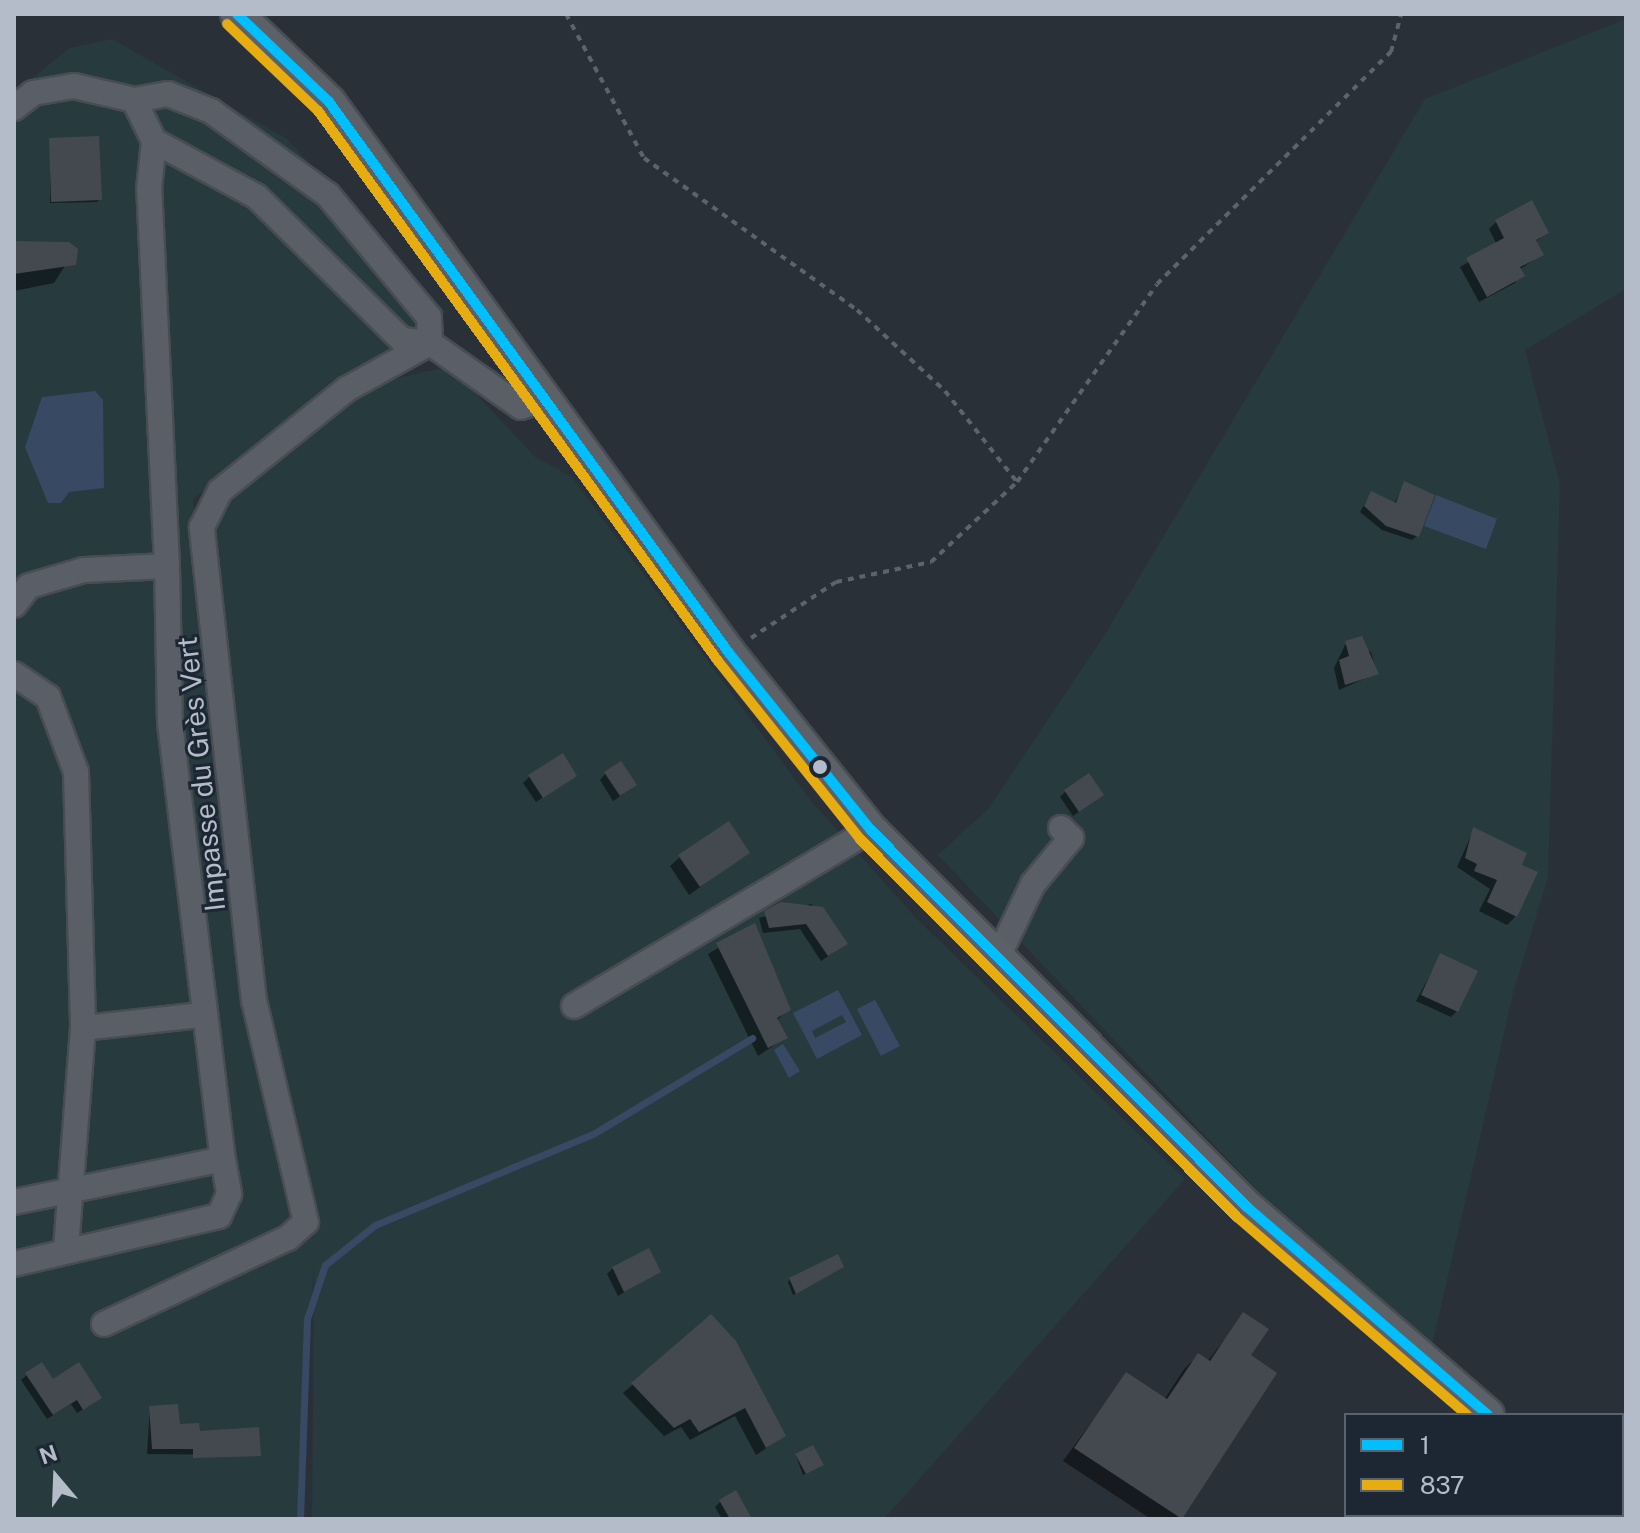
<!DOCTYPE html>
<meta charset="utf-8">
<style>
body{margin:0}
#map{position:relative;width:1640px;height:1533px;overflow:hidden;background:#2a3038;font-family:"Public Sans",sans-serif}
div>[style]{position:absolute}
.green>*{inset:0;background:#273a3e}
.water>*{inset:0;background:#384963}
.shadow>*{inset:0;background:#0007}
.stream>*{height:7px;margin:-3.5px;padding:0 3.5px;transform-origin:3.5px;border-radius:3.5px;background:#384963}
.building>*{inset:0;background:#444950}
.path>*{height:4px;margin-top:-2px;transform-origin:0;background:repeating-linear-gradient(90deg,#5d636a 0 6px,transparent 0 12px)}
.roads{filter:drop-shadow(2px 0 #484c53) drop-shadow(-2px 0 #484c53) drop-shadow(0 2px #484c53) drop-shadow(0 -2px #484c53)}
.minor>*{height:24px;margin:-12px;padding:0 12px;transform-origin:12px;border-radius:12px;background:#5a5e66}
.major>*{height:32px;margin:-16px;padding:0 16px;transform-origin:16px;border-radius:16px;background:#5c6168}
.bus-1>*{height:10px;margin:-5px;padding:0 5px;transform-origin:5px;border-radius:5px;background:#00bfff}
.bus-2>*{height:10px;margin:-5px;padding:0 5px;transform-origin:5px;border-radius:5px;background:#e6ac10}
.dots>*{width:22px;height:22px;translate:-50% -50%;box-sizing:border-box;border:4px solid #1d2633;border-radius:50%}
span{translate:-50% -50%;white-space:nowrap;text-align:center;line-height:1.15;-webkit-text-stroke:6px #1d2633;paint-order:stroke}
.street-label{font-size:28px;color:#b4bcc9}
.frame{position:absolute;inset:0;border:16px solid #b4bcc9;pointer-events:none}
.legend{position:absolute;left:1344px;top:1413px;width:280px;height:104px;box-sizing:border-box;background:#1d2633;border:2px solid #59626f;margin:0;padding:10px 14px;list-style:none;font-size:24px;color:#b4bcc9}
.legend li{display:flex;align-items:center;gap:16px;height:40px}
.legend b{width:40px;border:2px solid #59626f}
.north{position:absolute;left:16px;top:1437px;width:80px;height:80px;-webkit-text-stroke:6px #1d2633;paint-order:stroke;rotate:341deg;font-size:22px;font-weight:700;line-height:32px;text-align:center;color:#b4bcc9}
.north::after{content:'';display:block;margin:auto;width:28px;height:36px;background:#b4bcc9;clip-path:polygon(50% 0,100% 100%,50% 72%,0 100%)}
</style>
<div id="map">
<div class="green">
<div style="clip-path:polygon(1626px 19px,1626px 289px,1525px 350px,1560px 484px,1548px 877px,1514px 990px,1432px 1345px,1295px 1230px,938px 855px,988px 809px,1104px 636px,1425px 99px)"></div>
<div style="clip-path:polygon(112px 39px,287px 139px,446px 312px,193px 499px,244px 1002px,264px 1001px,216px 531px,222px 502px,360px 387px,450px 366px,535px 457px,572px 477px,811px 801px,916px 918px,1185px 1179px,884px 1519px,312px 1519px,314px 1257px,302px 1519px,14px 1519px,14px 92px,70px 48px)"></div>
<div style="clip-path:polygon(1372px 1515px,1564px 1515px,1572px 1519px,1370px 1519px)"></div>
</div>
<div class="water">
<div style="clip-path:polygon(95px 391px,103px 400px,104px 488px,69px 492px,61px 503px,48px 503px,25px 447px,42px 397px)"></div>
<div style="clip-path:polygon(1436px 495px,1497px 519px,1486px 549px,1424px 526px)"></div>
<div style="clip-path:polygon(evenodd,838px 990px,862px 1035px,817px 1059px,793px 1013px,838px 990px,842px 1015px,846px 1022px,815px 1038px,812px 1031px,842px 1015px)"></div>
<div style="clip-path:polygon(875px 1000px,900px 1046px,881px 1056px,857px 1009px)"></div>
<div style="clip-path:polygon(783px 1044px,800px 1071px,789px 1078px,774px 1050px)"></div>
</div>
<div class="shadow">
<div style="clip-path:polygon(50px 140px,100px 199px,97px 202px,50px 203px)"></div>
<div style="clip-path:polygon(1531px 203px,1547px 233px,1535px 242px,1542px 254px,1519px 270px,1515px 283px,1479px 302px,1460px 267px,1497px 245px,1489px 229px,1496px 222px)"></div>
<div style="clip-path:polygon(14px 243px,75px 250px,54px 283px,14px 291px)"></div>
<div style="clip-path:polygon(1405px 484px,1417px 536px,1412px 540px,1382px 530px,1360px 512px,1371px 493px,1394px 504px)"></div>
<div style="clip-path:polygon(1346px 643px,1371px 652px,1377px 673px,1339px 690px,1334px 668px)"></div>
<div style="clip-path:polygon(605px 774px,629px 790px,613px 801px,600px 780px)"></div>
<div style="clip-path:polygon(575px 776px,536px 802px,523px 783px,529px 777px)"></div>
<div style="clip-path:polygon(1066px 791px,1096px 800px,1073px 816px,1060px 797px)"></div>
<div style="clip-path:polygon(1474px 829px,1519px 866px,1516px 916px,1507px 925px,1479px 911px,1490px 889px,1457px 867px)"></div>
<div style="clip-path:polygon(748px 853px,689px 895px,670px 866px,680px 857px)"></div>
<div style="clip-path:polygon(811px 904px,846px 944px,821px 961px,800px 929px,763px 933px,759px 918px)"></div>
<div style="clip-path:polygon(754px 926px,789px 1009px,776px 1021px,785px 1038px,758px 1056px,708px 954px)"></div>
<div style="clip-path:polygon(1441px 955px,1457px 1011px,1451px 1017px,1416px 1001px)"></div>
<div style="clip-path:polygon(613px 1268px,658px 1271px,618px 1296px,607px 1274px)"></div>
<div style="clip-path:polygon(840px 1269px,793px 1295px,788px 1282px,790px 1279px)"></div>
<div style="clip-path:polygon(1244px 1315px,1248px 1356px,1274px 1374px,1179px 1519px,1151px 1519px,1063px 1461px,1126px 1375px,1164px 1400px,1185px 1368px,1198px 1356px,1207px 1362px)"></div>
<div style="clip-path:polygon(711px 1317px,784px 1436px,756px 1455px,735px 1416px,690px 1440px,681px 1427px,664px 1436px,623px 1393px)"></div>
<div style="clip-path:polygon(27px 1375px,52px 1382px,94px 1403px,77px 1413px,71px 1404px,47px 1419px,21px 1380px)"></div>
<div style="clip-path:polygon(150px 1408px,178px 1427px,259px 1455px,147px 1454px)"></div>
<div style="clip-path:polygon(796px 1456px,819px 1467px,803px 1475px)"></div>
<div style="clip-path:polygon(720px 1502px,750px 1519px,722px 1519px,715px 1507px)"></div>
</div>
<div class="stream">
<div style="left:300px;top:1519px;width:200px;rotate:-88deg"></div>
<div style="left:307px;top:1319px;width:57px;rotate:-71.6deg"></div>
<div style="left:325px;top:1265px;width:64px;rotate:-38.7deg"></div>
<div style="left:375px;top:1225px;width:236px;rotate:-22.7deg"></div>
<div style="left:593px;top:1134px;width:186px;rotate:-31.1deg"></div>
</div>
<div class="building">
<div style="clip-path:polygon(99px 136px,102px 200px,51px 202px,49px 138px)"></div>
<div style="clip-path:polygon(1532px 200px,1549px 233px,1536px 240px,1544px 255px,1520px 267px,1525px 276px,1487px 297px,1466px 258px,1504px 238px,1495px 220px)"></div>
<div style="clip-path:polygon(14px 241px,69px 242px,78px 249px,76px 265px,14px 274px)"></div>
<div style="clip-path:polygon(1404px 481px,1435px 495px,1419px 537px,1386px 526px,1364px 506px,1371px 491px,1396px 503px)"></div>
<div style="clip-path:polygon(1362px 636px,1379px 674px,1345px 685px,1339px 660px,1349px 656px,1345px 641px)"></div>
<div style="clip-path:polygon(563px 753px,577px 776px,543px 798px,528px 775px)"></div>
<div style="clip-path:polygon(621px 761px,637px 785px,620px 796px,604px 772px)"></div>
<div style="clip-path:polygon(1089px 773px,1104px 795px,1079px 812px,1064px 790px)"></div>
<div style="clip-path:polygon(729px 821px,750px 853px,700px 887px,678px 855px)"></div>
<div style="clip-path:polygon(1473px 827px,1527px 853px,1522px 865px,1538px 872px,1517px 917px,1487px 902px,1497px 880px,1474px 871px,1477px 864px,1465px 858px)"></div>
<div style="clip-path:polygon(781px 902px,823px 907px,848px 944px,828px 956px,806px 924px,769px 928px,764px 911px)"></div>
<div style="clip-path:polygon(755px 923px,791px 1010px,777px 1018px,788px 1038px,768px 1048px,716px 943px)"></div>
<div style="clip-path:polygon(1440px 953px,1478px 971px,1458px 1012px,1421px 995px)"></div>
<div style="clip-path:polygon(649px 1248px,661px 1272px,624px 1292px,612px 1267px)"></div>
<div style="clip-path:polygon(838px 1254px,844px 1267px,796px 1294px,789px 1278px)"></div>
<div style="clip-path:polygon(1243px 1312px,1269px 1329px,1251px 1355px,1277px 1373px,1182px 1519px,1074px 1448px,1126px 1372px,1167px 1399px,1198px 1353px,1210px 1361px)"></div>
<div style="clip-path:polygon(711px 1314px,736px 1341px,786px 1436px,766px 1448px,745px 1408px,699px 1432px,690px 1419px,674px 1428px,631px 1383px)"></div>
<div style="clip-path:polygon(42px 1362px,53px 1379px,79px 1362px,102px 1398px,83px 1410px,77px 1400px,53px 1415px,25px 1373px)"></div>
<div style="clip-path:polygon(178px 1404px,180px 1424px,199px 1423px,200px 1431px,259px 1427px,261px 1456px,193px 1458px,193px 1449px,152px 1449px,149px 1406px)"></div>
<div style="clip-path:polygon(813px 1445px,824px 1465px,806px 1474px,795px 1454px)"></div>
<div style="clip-path:polygon(736px 1490px,752px 1519px,730px 1519px,719px 1500px)"></div>
</div>
<div class="path">
<div style="left:566px;top:14px;width:164px;rotate:61.6deg"></div>
<div style="left:644px;top:158px;width:262px;rotate:35.5deg"></div>
<div style="left:857px;top:310px;width:120px;rotate:42.6deg"></div>
<div style="left:945px;top:391px;width:116px;rotate:51.6deg"></div>
<div style="left:751px;top:638px;width:102px;rotate:-33.4deg"></div>
<div style="left:836px;top:582px;width:97px;rotate:-11.9deg"></div>
<div style="left:931px;top:562px;width:117px;rotate:-42.9deg"></div>
<div style="left:1017px;top:482px;width:242px;rotate:-54.7deg"></div>
<div style="left:1157px;top:284px;width:330px;rotate:-44.8deg"></div>
<div style="left:1391px;top:52px;width:39px;rotate:-75deg"></div>
</div>
<div class="roads">
<div class="minor">
<div style="left:134px;top:100px;width:46px;rotate:64deg"></div>
<div style="left:154px;top:141px;width:117px;rotate:28.5deg"></div>
<div style="left:257px;top:197px;width:204px;rotate:44.6deg"></div>
<div style="left:402px;top:340px;width:28px;rotate:6deg"></div>
<div style="left:430px;top:343px;width:111px;rotate:35.1deg"></div>
<div style="left:521px;top:407px;width:28px;rotate:-19deg"></div>
<div style="left:14px;top:108px;width:24px;rotate:-38deg"></div>
<div style="left:33px;top:93px;width:42px;rotate:-9.7deg"></div>
<div style="left:74px;top:86px;width:62px;rotate:13.1deg"></div>
<div style="left:134px;top:100px;width:35px;rotate:-10deg"></div>
<div style="left:168px;top:94px;width:46px;rotate:21.6deg"></div>
<div style="left:211px;top:111px;width:144px;rotate:35.7deg"></div>
<div style="left:328px;top:195px;width:158px;rotate:50.4deg"></div>
<div style="left:429px;top:317px;width:26px;rotate:88deg"></div>
<div style="left:167px;top:566px;width:157px;rotate:88.9deg"></div>
<div style="left:170px;top:723px;width:439px;rotate:83.1deg"></div>
<div style="left:14px;top:605px;width:24px;rotate:-52deg"></div>
<div style="left:29px;top:586px;width:57px;rotate:-16.2deg"></div>
<div style="left:84px;top:570px;width:83px;rotate:-2.8deg"></div>
<div style="left:167px;top:566px;width:377px;rotate:-92.7deg"></div>
<div style="left:149px;top:189px;width:48px;rotate:-84.1deg"></div>
<div style="left:14px;top:674px;width:41px;rotate:34.1deg"></div>
<div style="left:48px;top:697px;width:80px;rotate:69.5deg"></div>
<div style="left:76px;top:772px;width:256px;rotate:88.4deg"></div>
<div style="left:83px;top:1028px;width:223px;rotate:94.4deg"></div>
<div style="left:997px;top:959px;width:83px;rotate:-64.4deg"></div>
<div style="left:1033px;top:884px;width:60px;rotate:-50.4deg"></div>
<div style="left:1071px;top:838px;width:14px;rotate:-135deg"></div>
<div style="left:574px;top:1006px;width:345px;rotate:-30.7deg"></div>
<div style="left:83px;top:1028px;width:119px;rotate:-6.3deg"></div>
<div style="left:14px;top:1202px;width:213px;rotate:-11.6deg"></div>
<div style="left:223px;top:1159px;width:36px;rotate:80deg"></div>
<div style="left:229px;top:1194px;width:24px;rotate:114deg"></div>
<div style="left:219px;top:1216px;width:211px;rotate:166.8deg"></div>
<div style="left:104px;top:1324px;width:203px;rotate:-25.1deg"></div>
<div style="left:288px;top:1238px;width:24px;rotate:-42deg"></div>
<div style="left:306px;top:1222px;width:227px;rotate:-103.2deg"></div>
<div style="left:254px;top:1001px;width:477px;rotate:-96.3deg"></div>
<div style="left:202px;top:527px;width:40px;rotate:-63.4deg"></div>
<div style="left:220px;top:491px;width:163px;rotate:-38.8deg"></div>
<div style="left:347px;top:389px;width:95px;rotate:-29deg"></div>
</div>
<div class="major">
<div style="left:237px;top:14px;width:127px;rotate:43.7deg"></div>
<div style="left:329px;top:102px;width:681px;rotate:54.02deg"></div>
<div style="left:729px;top:653px;width:227px;rotate:51.3deg"></div>
<div style="left:871px;top:830px;width:532px;rotate:45.08deg"></div>
<div style="left:1247px;top:1207px;width:318px;rotate:40.8deg"></div>
<div style="left:1622px;top:1501px;width:4px;rotate:27deg"></div>
</div>
</div>
<div class="bus-1">
<div style="left:237px;top:14px;width:127px;rotate:43.7deg"></div>
<div style="left:329px;top:102px;width:681px;rotate:54.02deg"></div>
<div style="left:729px;top:653px;width:227px;rotate:51.3deg"></div>
<div style="left:871px;top:830px;width:532px;rotate:45.08deg"></div>
<div style="left:1247px;top:1207px;width:318px;rotate:40.8deg"></div>
</div>
<div class="bus-2">
<div style="left:227px;top:24px;width:126px;rotate:43.7deg"></div>
<div style="left:318px;top:111px;width:680px;rotate:53.97deg"></div>
<div style="left:718px;top:661px;width:228px;rotate:51.4deg"></div>
<div style="left:860px;top:839px;width:534px;rotate:45.08deg"></div>
<div style="left:1237px;top:1217px;width:303px;rotate:40.7deg"></div>
</div>
<div class="dots">
<div style="left:820px;top:767px;background:#b4bcc9"></div>
</div>
<div class="street-label">
<span style="left:201px;top:774px;rotate:-96deg">Impasse du Grès Vert</span>
</div>
<div class="frame"></div>
<ul class="legend">
<li><b style="height:10px;background:#00bfff"></b>1</li>
<li><b style="height:10px;background:#e6ac10"></b>837</li>
</ul>
<div class="north">N</div>
</div>
